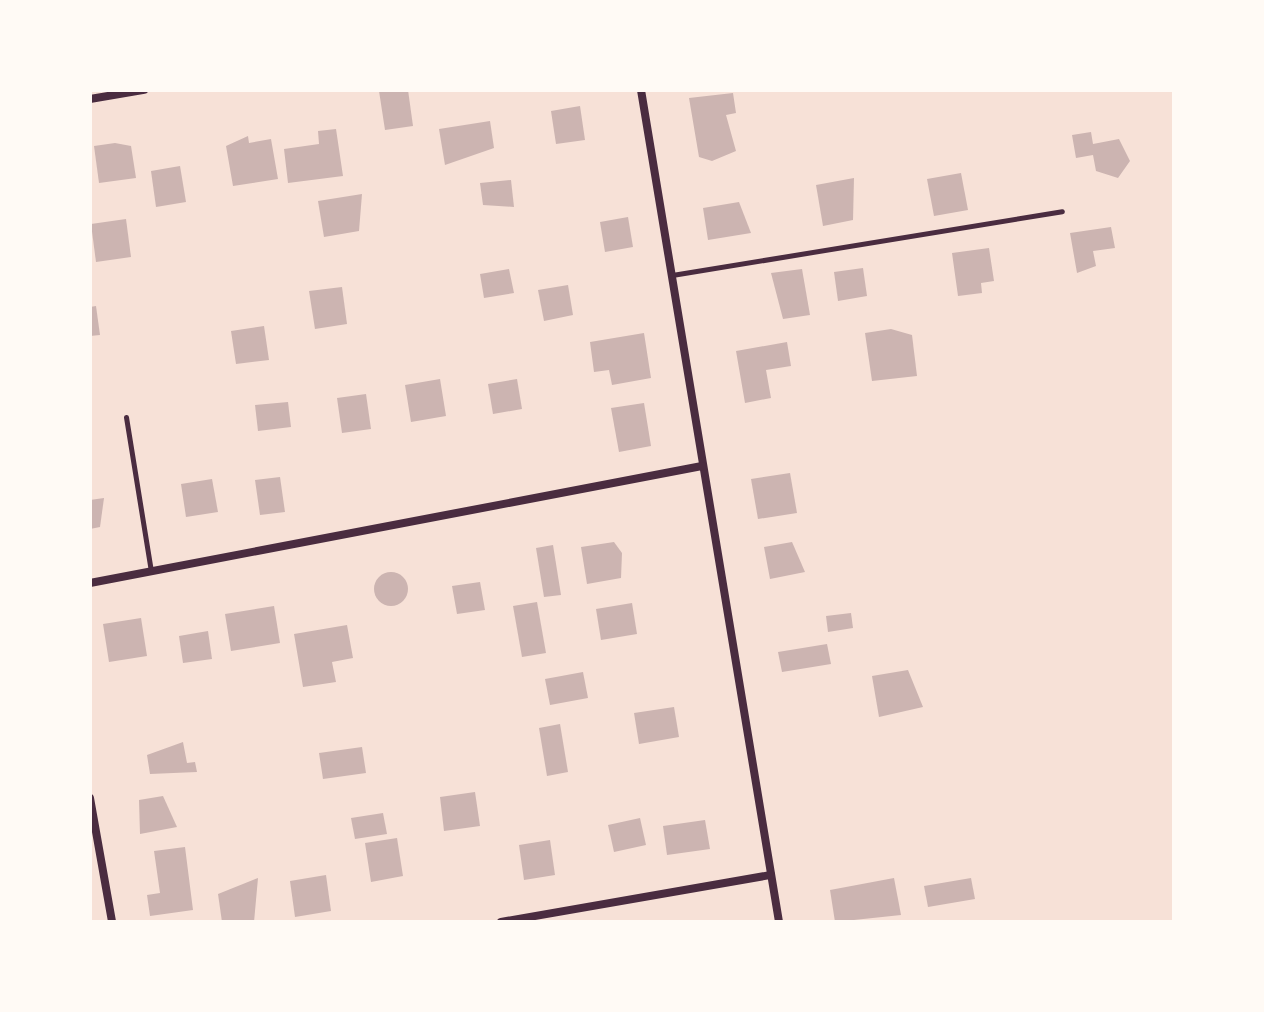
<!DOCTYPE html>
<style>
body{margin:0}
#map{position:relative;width:1264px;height:1012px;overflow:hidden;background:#f7e1d7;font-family:Bitter,serif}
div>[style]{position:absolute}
.building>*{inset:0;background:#ccb4b1}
.round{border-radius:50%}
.service>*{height:5px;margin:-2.5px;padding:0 2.5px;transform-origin:2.5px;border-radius:2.5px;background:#4a2c40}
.minor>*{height:8px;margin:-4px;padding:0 4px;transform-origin:4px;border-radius:4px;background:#4a2c40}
span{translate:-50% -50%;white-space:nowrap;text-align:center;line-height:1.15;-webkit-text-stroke:7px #fffaf5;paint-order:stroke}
.frame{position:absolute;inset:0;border:92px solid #fffaf5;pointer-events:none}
</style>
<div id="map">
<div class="building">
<div style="clip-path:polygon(408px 90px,413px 126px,385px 130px,379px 91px)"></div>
<div style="clip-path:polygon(733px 93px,736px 113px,726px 115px,736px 151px,712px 161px,699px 157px,689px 98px)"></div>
<div style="clip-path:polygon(580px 106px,585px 140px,556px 144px,551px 111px)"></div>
<div style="clip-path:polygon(490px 121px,494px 148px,445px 165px,439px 129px)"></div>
<div style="clip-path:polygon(336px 129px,343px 176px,288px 183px,284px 149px,319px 144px,318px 131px)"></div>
<div style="clip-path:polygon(1091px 132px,1093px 144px,1119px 139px,1130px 161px,1118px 178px,1096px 171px,1093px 155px,1076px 158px,1072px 135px)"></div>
<div style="clip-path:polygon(248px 136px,249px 143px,271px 139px,278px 179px,233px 186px,226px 146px)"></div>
<div style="clip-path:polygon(115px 143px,131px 146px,136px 178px,99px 183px,94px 146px)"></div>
<div style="clip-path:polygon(180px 166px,186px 202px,156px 207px,151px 171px)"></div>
<div style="clip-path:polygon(961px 173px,968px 210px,934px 216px,927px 179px)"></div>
<div style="clip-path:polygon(854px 178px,853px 220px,823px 226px,816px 185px)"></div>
<div style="clip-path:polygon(511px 180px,514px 207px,483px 205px,480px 183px)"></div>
<div style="clip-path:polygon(362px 194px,359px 231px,324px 237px,318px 201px)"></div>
<div style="clip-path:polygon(739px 202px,751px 233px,708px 240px,703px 208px)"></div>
<div style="clip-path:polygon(628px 217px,633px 247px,605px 252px,600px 222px)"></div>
<div style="clip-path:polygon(126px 219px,131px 257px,96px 262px,91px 224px)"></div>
<div style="clip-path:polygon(1111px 227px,1115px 248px,1093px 251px,1096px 266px,1077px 273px,1070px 233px)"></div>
<div style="clip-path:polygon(989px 248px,994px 281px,981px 283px,982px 293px,958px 296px,952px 253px)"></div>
<div style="clip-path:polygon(863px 268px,867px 296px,838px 301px,834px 272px)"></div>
<div style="clip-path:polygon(509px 269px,514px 293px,484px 298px,480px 274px)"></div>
<div style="clip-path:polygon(802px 269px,810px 315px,783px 319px,771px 273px)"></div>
<div style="clip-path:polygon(568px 285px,573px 315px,544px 321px,538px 290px)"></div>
<div style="clip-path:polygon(342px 287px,347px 324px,315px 329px,309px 291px)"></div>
<div style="clip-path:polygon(96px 306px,100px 335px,90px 336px,90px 307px)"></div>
<div style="clip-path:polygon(264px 326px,269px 360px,236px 364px,231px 331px)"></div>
<div style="clip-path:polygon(891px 329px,912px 335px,917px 376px,872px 381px,865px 333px)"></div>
<div style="clip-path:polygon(644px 333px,651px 378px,612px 385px,609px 370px,594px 372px,590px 342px)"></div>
<div style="clip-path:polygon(787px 342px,791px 366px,766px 370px,771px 398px,745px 403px,736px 351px)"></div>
<div style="clip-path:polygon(440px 379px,446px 416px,411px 422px,405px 385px)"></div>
<div style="clip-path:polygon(517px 379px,522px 409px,493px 414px,488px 384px)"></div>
<div style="clip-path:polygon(366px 394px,371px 429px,342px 433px,337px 398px)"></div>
<div style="clip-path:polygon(288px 402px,291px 427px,258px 431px,255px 405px)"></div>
<div style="clip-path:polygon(644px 403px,651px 446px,619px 452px,611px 408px)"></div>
<div style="clip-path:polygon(790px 473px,797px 513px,758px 519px,751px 479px)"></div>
<div style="clip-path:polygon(280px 477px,285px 512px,260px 515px,255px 480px)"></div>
<div style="clip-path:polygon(212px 479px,218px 512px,186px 517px,181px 484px)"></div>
<div style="clip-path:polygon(104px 498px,100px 527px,90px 529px,90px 500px)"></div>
<div style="clip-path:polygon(614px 542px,622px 553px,621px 578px,587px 584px,581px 547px)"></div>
<div style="clip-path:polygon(792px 542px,805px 572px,770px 579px,764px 547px)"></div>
<div style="clip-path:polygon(553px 545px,561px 595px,544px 597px,536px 548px)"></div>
<div class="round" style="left:374px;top:572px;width:34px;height:34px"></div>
<div style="clip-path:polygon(480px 582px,485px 610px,457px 614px,452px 586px)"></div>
<div style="clip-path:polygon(537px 602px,546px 653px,522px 657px,513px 606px)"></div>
<div style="clip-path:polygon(632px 603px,637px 634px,601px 640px,596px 609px)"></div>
<div style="clip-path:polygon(274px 606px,280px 643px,231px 651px,225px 614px)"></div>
<div style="clip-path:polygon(851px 613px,853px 628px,828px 632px,826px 616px)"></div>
<div style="clip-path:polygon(141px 618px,147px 656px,109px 662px,103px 624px)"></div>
<div style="clip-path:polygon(347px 625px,353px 658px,332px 662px,336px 682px,303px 687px,294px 634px)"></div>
<div style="clip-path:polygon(208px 631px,212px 659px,183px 663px,179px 636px)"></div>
<div style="clip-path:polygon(827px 644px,831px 664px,782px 672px,778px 652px)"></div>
<div style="clip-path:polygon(908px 670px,923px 707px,879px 717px,872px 676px)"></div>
<div style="clip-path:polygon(583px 672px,588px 698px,550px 705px,545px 679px)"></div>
<div style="clip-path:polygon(674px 707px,679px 737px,639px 744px,634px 713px)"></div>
<div style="clip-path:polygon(560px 724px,568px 772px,547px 776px,539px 728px)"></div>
<div style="clip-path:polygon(183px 742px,187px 763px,195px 762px,197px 772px,150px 774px,147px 755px)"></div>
<div style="clip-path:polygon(362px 747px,366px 773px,323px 779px,319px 753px)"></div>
<div style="clip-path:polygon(475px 792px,480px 826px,444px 831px,440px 797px)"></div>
<div style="clip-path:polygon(163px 796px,177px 827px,140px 834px,139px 800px)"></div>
<div style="clip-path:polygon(383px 813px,387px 834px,355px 839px,351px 818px)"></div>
<div style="clip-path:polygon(640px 818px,646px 845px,614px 852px,608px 825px)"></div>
<div style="clip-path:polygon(705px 820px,710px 849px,667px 855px,663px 826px)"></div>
<div style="clip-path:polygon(397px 838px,403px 876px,371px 882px,365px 843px)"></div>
<div style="clip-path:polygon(550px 840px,555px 875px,524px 880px,519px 845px)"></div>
<div style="clip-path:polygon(185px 847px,193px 910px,150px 916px,147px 895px,160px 893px,154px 851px)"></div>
<div style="clip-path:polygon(326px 875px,331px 911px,295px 917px,290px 881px)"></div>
<div style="clip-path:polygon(258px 878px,254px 922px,222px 922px,218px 894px)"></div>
<div style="clip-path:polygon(894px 878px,901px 915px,835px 922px,830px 890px)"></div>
<div style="clip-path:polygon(971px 878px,975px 899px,928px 907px,924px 886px)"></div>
</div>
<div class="service">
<div style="left:672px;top:275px;width:395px;rotate:-9.3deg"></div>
<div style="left:126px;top:417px;width:156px;rotate:80.8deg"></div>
</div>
<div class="minor">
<div style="left:641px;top:90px;width:843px;rotate:80.58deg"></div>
<div style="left:90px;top:99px;width:55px;rotate:-9.5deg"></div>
<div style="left:90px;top:583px;width:623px;rotate:-10.82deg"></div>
<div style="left:90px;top:798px;width:126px;rotate:79.9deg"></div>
<div style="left:501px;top:922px;width:274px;rotate:-9.9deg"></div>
</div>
<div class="frame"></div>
</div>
